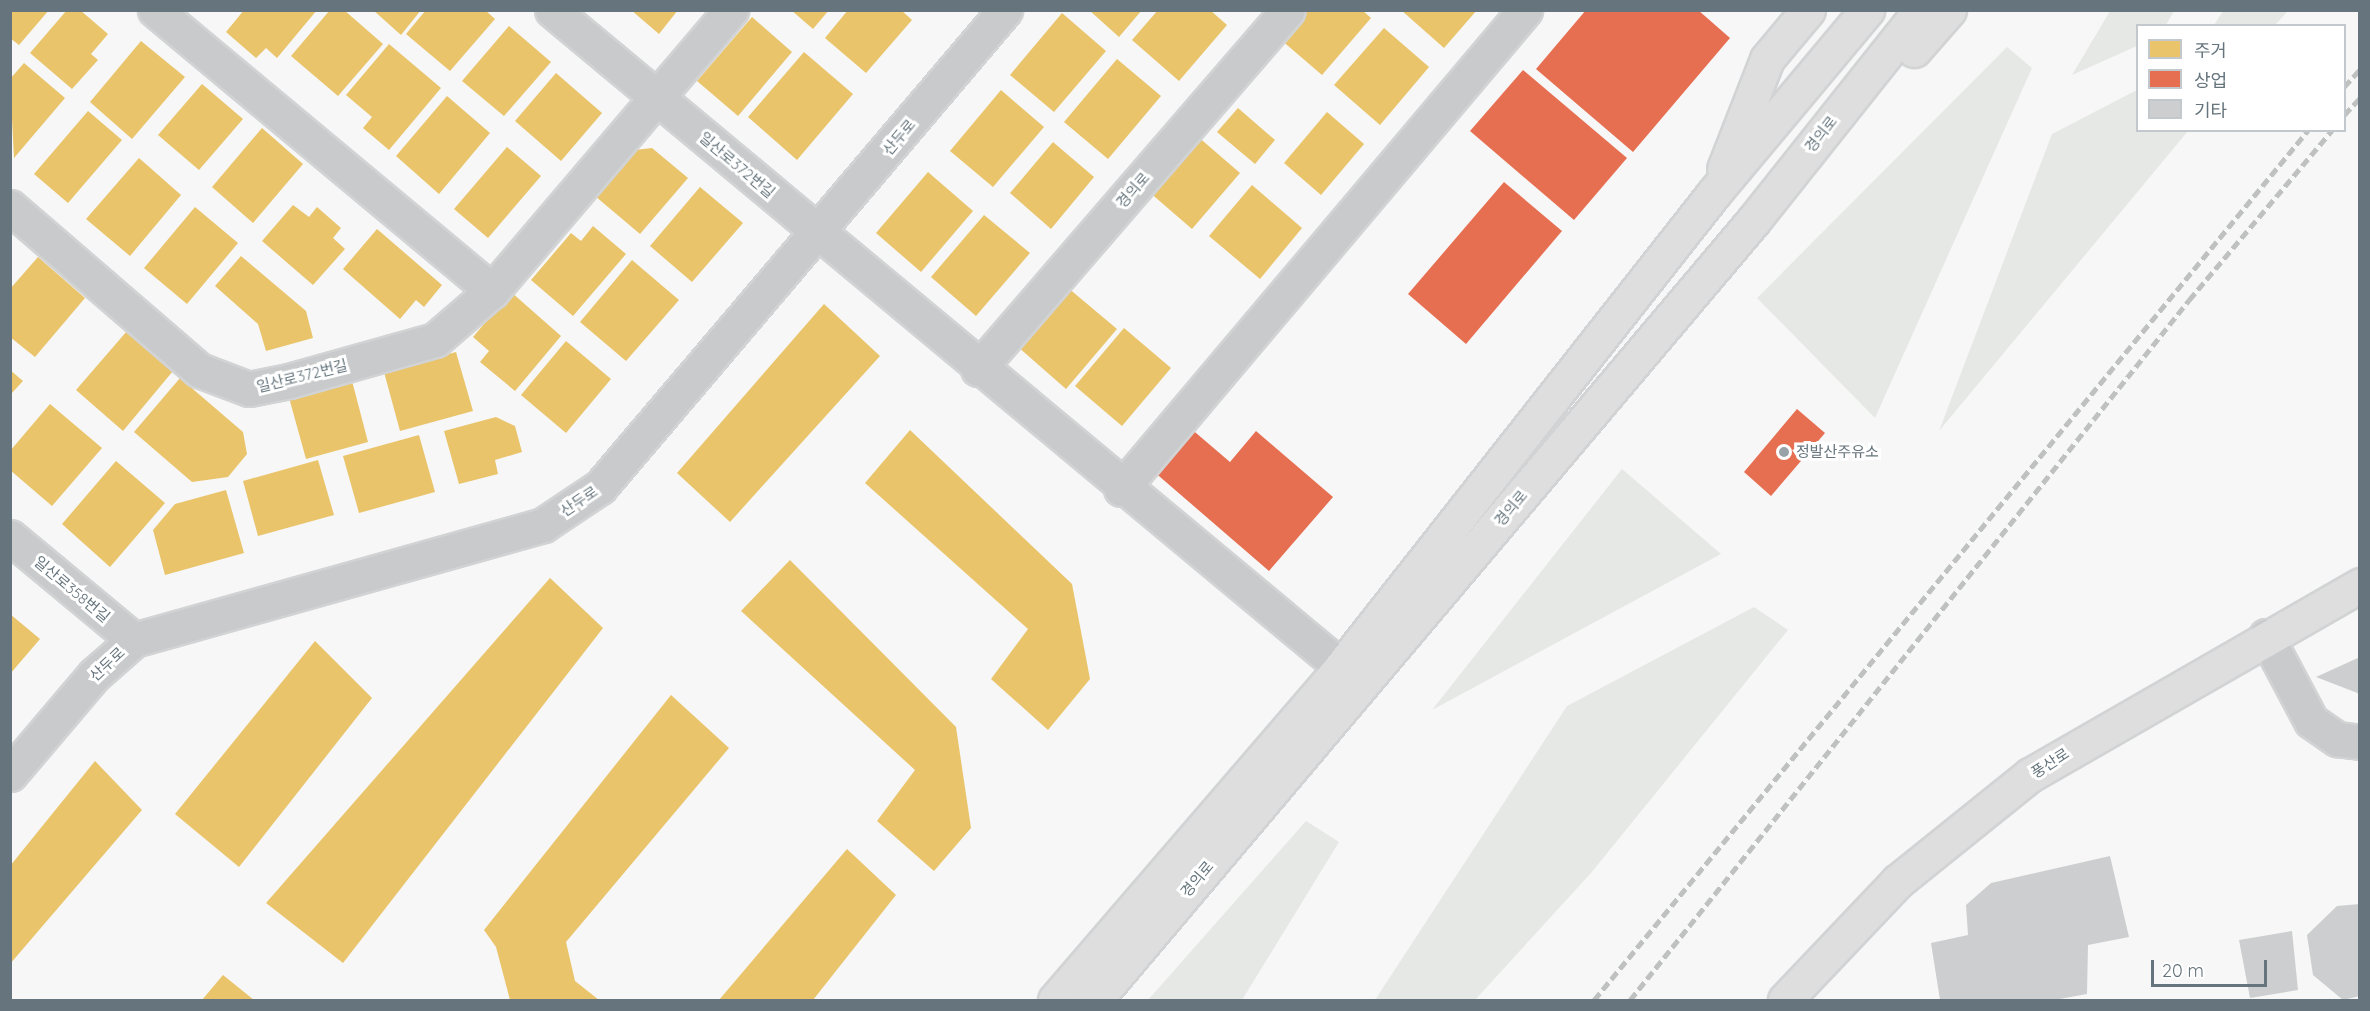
<!DOCTYPE html>
<meta charset="utf-8">
<style>
body{margin:0}
#map{position:relative;width:2370px;height:1011px;overflow:hidden;background:#f7f7f7;font-family:Quicksand,"Noto Sans KR",sans-serif}
div>[style]{position:absolute}
.green>*{inset:0;background:#e6e8e5}
.homes>*{inset:0;background:#e9c46a}
.shops>*{inset:0;background:#e76f51}
.building>*{inset:0;background:#cdcecf}
.roads{filter:drop-shadow(2px 0 #d2d3d4) drop-shadow(-2px 0 #d2d3d4) drop-shadow(0 2px #d2d3d4) drop-shadow(0 -2px #d2d3d4)}
.street>*{height:33px;margin:-16.5px;padding:0 16.5px;transform-origin:16.5px;border-radius:16.5px;background:#c8cacb}
.secondary>*{height:33px;margin:-16.5px;padding:0 16.5px;transform-origin:16.5px;border-radius:16.5px;background:#dededf}
.primary>*{height:33px;margin:-16.5px;padding:0 16.5px;transform-origin:16.5px;border-radius:16.5px;background:#dededf}
.rail>*{height:4.5px;margin-top:-2.25px;transform-origin:0;background:repeating-linear-gradient(90deg,#bfc1c1 0 9px,transparent 0 13.5px)}
.dots>*{width:16px;height:16px;translate:-50% -50%;box-sizing:border-box;border:3px solid #fff;border-radius:50%}
span{translate:-50% -50%;white-space:nowrap;text-align:center;line-height:1.15;-webkit-text-stroke:6px #fff;paint-order:stroke}
.street-label{font-size:15px;color:#66757d}
.poi-label{font-size:15px;color:#66757d}
.left{translate:0 -50%;text-align:left}
.frame{position:absolute;inset:0;border:12px solid #66757d;pointer-events:none}
.legend{position:absolute;left:2136px;top:24px;width:210px;height:108px;box-sizing:border-box;background:#fff;border:2px solid #c2c8cb;margin:0;padding:8px 10px;list-style:none;font-size:18px;color:#66757d}
.legend li{display:flex;align-items:center;gap:12px;height:30px}
.legend b{width:30px;border:2px solid #c2c8cb}
.scale{position:absolute;left:2151px;top:960px;width:116px;height:27px;box-sizing:border-box;border:3px solid #66757d;border-top:0;padding-left:8px;font-size:18px;line-height:21px;white-space:nowrap;color:#66757d;-webkit-text-stroke:4px #fff;paint-order:stroke}
</style>
<div id="map">
<div class="green">
<div style="clip-path:polygon(2110px 11px,2174px 11px,2166px 25px,2138px 26px,2137px 46px,2072px 75px)"></div>
<div style="clip-path:polygon(2223px 11px,2223px 10px,2288px 11px,2275px 25px,2214px 25px)"></div>
<div style="clip-path:polygon(2007px 47px,2032px 68px,1875px 418px,1757px 298px)"></div>
<div style="clip-path:polygon(2137px 90px,2138px 130px,2188px 131px,1939px 431px,2052px 134px)"></div>
<div style="clip-path:polygon(1622px 469px,1721px 554px,1432px 710px)"></div>
<div style="clip-path:polygon(1754px 607px,1788px 630px,1591px 873px,1475px 1000px,1375px 1000px,1567px 706px)"></div>
<div style="clip-path:polygon(1306px 821px,1339px 842px,1242px 1000px,1148px 1000px)"></div>
</div>
<div class="homes">
<div style="clip-path:polygon(10px 10px,49px 10px,19px 45px,10px 38px)"></div>
<div style="clip-path:polygon(67px 10px,80px 10px,108px 34px,91px 54px,98px 60px,72px 89px,30px 53px)"></div>
<div style="clip-path:polygon(244px 10px,317px 10px,277px 58px,266px 48px,256px 58px,226px 32px)"></div>
<div style="clip-path:polygon(330px 10px,344px 10px,383px 44px,338px 96px,291px 56px)"></div>
<div style="clip-path:polygon(373px 10px,421px 10px,401px 35px)"></div>
<div style="clip-path:polygon(426px 10px,485px 10px,495px 19px,450px 71px,406px 34px)"></div>
<div style="clip-path:polygon(631px 10px,678px 10px,659px 34px)"></div>
<div style="clip-path:polygon(791px 10px,829px 10px,813px 29px)"></div>
<div style="clip-path:polygon(848px 10px,901px 10px,912px 20px,866px 73px,825px 38px)"></div>
<div style="clip-path:polygon(1089px 10px,1142px 10px,1119px 37px)"></div>
<div style="clip-path:polygon(1158px 10px,1210px 10px,1227px 25px,1179px 81px,1132px 40px)"></div>
<div style="clip-path:polygon(1304px 10px,1362px 10px,1371px 18px,1322px 75px,1280px 39px)"></div>
<div style="clip-path:polygon(1401px 10px,1477px 10px,1444px 48px)"></div>
<div style="clip-path:polygon(1062px 13px,1106px 51px,1054px 112px,1010px 75px)"></div>
<div style="clip-path:polygon(752px 17px,792px 52px,738px 116px,697px 81px)"></div>
<div style="clip-path:polygon(509px 26px,551px 62px,504px 116px,462px 81px)"></div>
<div style="clip-path:polygon(1384px 28px,1429px 67px,1380px 125px,1334px 85px)"></div>
<div style="clip-path:polygon(141px 41px,185px 77px,132px 139px,90px 102px)"></div>
<div style="clip-path:polygon(389px 44px,441px 88px,389px 150px,363px 128px,372px 117px,346px 95px)"></div>
<div style="clip-path:polygon(804px 52px,853px 94px,797px 160px,748px 117px)"></div>
<div style="clip-path:polygon(1117px 59px,1161px 96px,1108px 159px,1064px 122px)"></div>
<div style="clip-path:polygon(24px 63px,65px 98px,14px 158px,10px 79px)"></div>
<div style="clip-path:polygon(556px 73px,602px 113px,561px 161px,515px 121px)"></div>
<div style="clip-path:polygon(202px 84px,243px 119px,199px 170px,158px 135px)"></div>
<div style="clip-path:polygon(1001px 90px,1044px 127px,993px 187px,950px 151px)"></div>
<div style="clip-path:polygon(447px 96px,490px 133px,439px 194px,396px 156px)"></div>
<div style="clip-path:polygon(1238px 108px,1275px 140px,1255px 164px,1217px 132px)"></div>
<div style="clip-path:polygon(88px 111px,122px 140px,68px 203px,34px 174px)"></div>
<div style="clip-path:polygon(1327px 112px,1364px 144px,1321px 195px,1284px 163px)"></div>
<div style="clip-path:polygon(262px 128px,303px 164px,253px 223px,212px 187px)"></div>
<div style="clip-path:polygon(1196px 135px,1240px 173px,1192px 229px,1148px 191px)"></div>
<div style="clip-path:polygon(1053px 142px,1094px 177px,1051px 229px,1010px 193px)"></div>
<div style="clip-path:polygon(507px 147px,541px 176px,488px 238px,454px 209px)"></div>
<div style="clip-path:polygon(652px 148px,688px 178px,640px 234px,595px 196px,635px 150px)"></div>
<div style="clip-path:polygon(139px 158px,181px 195px,130px 256px,86px 219px)"></div>
<div style="clip-path:polygon(928px 172px,973px 211px,921px 272px,876px 233px)"></div>
<div style="clip-path:polygon(1252px 185px,1302px 228px,1260px 279px,1209px 236px)"></div>
<div style="clip-path:polygon(700px 187px,743px 223px,692px 282px,650px 246px)"></div>
<div style="clip-path:polygon(293px 205px,309px 217px,317px 207px,341px 228px,333px 238px,345px 249px,313px 285px,262px 241px)"></div>
<div style="clip-path:polygon(195px 207px,238px 243px,187px 304px,144px 268px)"></div>
<div style="clip-path:polygon(984px 215px,1030px 253px,976px 316px,931px 277px)"></div>
<div style="clip-path:polygon(593px 226px,626px 254px,573px 316px,531px 280px,571px 233px,581px 241px)"></div>
<div style="clip-path:polygon(377px 229px,442px 285px,424px 307px,416px 300px,400px 319px,343px 269px)"></div>
<div style="clip-path:polygon(241px 256px,306px 311px,313px 338px,266px 351px,258px 324px,215px 286px)"></div>
<div style="clip-path:polygon(38px 257px,85px 298px,35px 357px,10px 337px,10px 289px)"></div>
<div style="clip-path:polygon(632px 260px,679px 300px,626px 361px,580px 322px)"></div>
<div style="clip-path:polygon(1067px 287px,1117px 329px,1066px 389px,1017px 346px)"></div>
<div style="clip-path:polygon(511px 292px,561px 336px,515px 391px,480px 362px,489px 351px,473px 337px)"></div>
<div style="clip-path:polygon(824px 304px,880px 356px,730px 522px,677px 473px)"></div>
<div style="clip-path:polygon(1124px 328px,1171px 368px,1122px 426px,1075px 386px)"></div>
<div style="clip-path:polygon(127px 331px,173px 371px,123px 431px,76px 390px)"></div>
<div style="clip-path:polygon(566px 341px,611px 379px,566px 433px,521px 395px)"></div>
<div style="clip-path:polygon(456px 352px,473px 411px,400px 431px,384px 372px)"></div>
<div style="clip-path:polygon(10px 370px,23px 381px,10px 395px)"></div>
<div style="clip-path:polygon(351px 377px,368px 442px,306px 459px,288px 394px)"></div>
<div style="clip-path:polygon(180px 378px,243px 432px,247px 454px,228px 477px,192px 482px,134px 432px)"></div>
<div style="clip-path:polygon(50px 404px,102px 448px,52px 506px,10px 470px,10px 451px)"></div>
<div style="clip-path:polygon(496px 417px,515px 426px,522px 452px,495px 460px,498px 474px,459px 484px,444px 431px)"></div>
<div style="clip-path:polygon(910px 430px,1072px 584px,1090px 679px,1048px 730px,991px 679px,1028px 629px,865px 483px)"></div>
<div style="clip-path:polygon(419px 435px,435px 492px,359px 513px,343px 456px)"></div>
<div style="clip-path:polygon(318px 460px,334px 515px,258px 536px,243px 481px)"></div>
<div style="clip-path:polygon(116px 461px,165px 503px,110px 567px,62px 524px)"></div>
<div style="clip-path:polygon(226px 490px,244px 553px,165px 575px,153px 530px,175px 504px)"></div>
<div style="clip-path:polygon(790px 560px,956px 727px,971px 828px,934px 871px,877px 821px,915px 770px,741px 611px)"></div>
<div style="clip-path:polygon(550px 578px,603px 628px,343px 963px,266px 903px)"></div>
<div style="clip-path:polygon(10px 614px,40px 639px,10px 674px)"></div>
<div style="clip-path:polygon(315px 641px,372px 698px,239px 867px,175px 814px)"></div>
<div style="clip-path:polygon(671px 695px,729px 748px,566px 942px,575px 981px,599px 1000px,510px 1000px,496px 947px,484px 930px)"></div>
<div style="clip-path:polygon(95px 761px,142px 810px,10px 964px,10px 866px)"></div>
<div style="clip-path:polygon(847px 849px,896px 895px,813px 1000px,719px 1000px)"></div>
<div style="clip-path:polygon(223px 975px,254px 1000px,202px 1000px)"></div>
</div>
<div class="shops">
<div style="clip-path:polygon(1586px 10px,1698px 10px,1730px 38px,1633px 152px,1536px 69px)"></div>
<div style="clip-path:polygon(1523px 70px,1627px 158px,1574px 220px,1470px 131px)"></div>
<div style="clip-path:polygon(1504px 182px,1562px 231px,1466px 344px,1408px 294px)"></div>
<div style="clip-path:polygon(1797px 409px,1825px 433px,1771px 496px,1744px 472px)"></div>
<div style="clip-path:polygon(1189px 427px,1230px 462px,1256px 431px,1333px 497px,1269px 571px,1152px 470px)"></div>
</div>
<div class="building">
<div style="clip-path:polygon(2360px 657px,2360px 694px,2316px 677px)"></div>
<div style="clip-path:polygon(2110px 856px,2129px 937px,2088px 945px,2087px 994px,2054px 1000px,1940px 1000px,1931px 943px,1968px 935px,1966px 905px,1991px 883px)"></div>
<div style="clip-path:polygon(2360px 904px,2360px 996px,2343px 1000px,2313px 975px,2307px 935px,2337px 906px)"></div>
<div style="clip-path:polygon(2292px 931px,2298px 990px,2250px 998px,2239px 940px)"></div>
</div>
<div class="roads">
<div class="street">
<div style="left:155px;top:10px;width:439px;rotate:39.8deg"></div>
<div style="left:552px;top:10px;width:1027px;rotate:39.78deg"></div>
<div style="left:10px;top:207px;width:250px;rotate:40.8deg"></div>
<div style="left:199px;top:370px;width:53px;rotate:20.8deg"></div>
<div style="left:249px;top:389px;width:41px;rotate:-11.3deg"></div>
<div style="left:289px;top:381px;width:152px;rotate:-15.7deg"></div>
<div style="left:435px;top:340px;width:75px;rotate:-40.7deg"></div>
<div style="left:492px;top:291px;width:369px;rotate:-49.6deg"></div>
<div style="left:978px;top:369px;width:474px;rotate:-49.2deg"></div>
<div style="left:1121px;top:489px;width:627px;rotate:-49.85deg"></div>
<div style="left:10px;top:537px;width:161px;rotate:39.7deg"></div>
<div style="left:2266px;top:636px;width:96px;rotate:62.1deg"></div>
<div style="left:2311px;top:721px;width:32px;rotate:35deg"></div>
<div style="left:2337px;top:739px;width:23px;rotate:7deg"></div>
<div style="left:10px;top:774px;width:130px;rotate:-49.7deg"></div>
<div style="left:94px;top:675px;width:53px;rotate:-41.2deg"></div>
<div style="left:134px;top:640px;width:425px;rotate:-15.7deg"></div>
<div style="left:543px;top:525px;width:69px;rotate:-33.7deg"></div>
<div style="left:600px;top:487px;width:626px;rotate:-49.67deg"></div>
</div>
<div class="secondary">
<div style="left:1785px;top:1000px;width:164px;rotate:-46.5deg"></div>
<div style="left:1898px;top:881px;width:169px;rotate:-38.8deg"></div>
<div style="left:2030px;top:775px;width:381px;rotate:-29.9deg"></div>
</div>
<div class="primary">
<div style="left:1914px;top:50px;width:53px;rotate:-48.8deg"></div>
<div style="left:1724px;top:169px;width:118px;rotate:-68.6deg"></div>
<div style="left:1767px;top:59px;width:64px;rotate:-50.1deg"></div>
<div style="left:1055px;top:1000px;width:439px;rotate:-49.3deg"></div>
<div style="left:1341px;top:667px;width:603px;rotate:-51.8deg"></div>
<div style="left:1714px;top:193px;width:239px;rotate:-50.1deg"></div>
<div style="left:1095px;top:1000px;width:1020px;rotate:-49.81deg"></div>
<div style="left:1753px;top:221px;width:270px;rotate:-51.5deg"></div>
</div>
</div>
<div class="rail">
<div style="left:2344px;top:87px;width:24px;rotate:-48deg"></div>
<div style="left:2344px;top:115px;width:23px;rotate:-47deg"></div>
<div style="left:1594px;top:1000px;width:1125px;rotate:-50.62deg"></div>
<div style="left:1630px;top:1000px;width:896px;rotate:-51.39deg"></div>
<div style="left:2189px;top:300px;width:222px;rotate:-49.9deg"></div>
</div>
<div class="dots">
<div style="left:1784px;top:452px;background:#99a2a8"></div>
</div>
<div class="street-label">
<span style="left:1821px;top:134px;rotate:-52deg">경의로</span>
<span style="left:899px;top:137px;rotate:-50deg">산두로</span>
<span style="left:737px;top:165px;rotate:40deg">일산로372번길</span>
<span style="left:1133px;top:190px;rotate:-49deg">경의로</span>
<span style="left:302px;top:376px;rotate:-14deg">일산로372번길</span>
<span style="left:579px;top:501px;rotate:-34deg">산두로</span>
<span style="left:1511px;top:508px;rotate:-50deg">경의로</span>
<span style="left:72px;top:589px;rotate:40deg">일산로358번길</span>
<span style="left:107px;top:664px;rotate:-43deg">산두로</span>
<span style="left:2050px;top:763px;rotate:-33deg">풍산로</span>
<span style="left:1197px;top:879px;rotate:-50deg">경의로</span>
</div>
<div class="poi-label">
<span class="left" style="left:1796px;top:452px">정발산주유소</span>
</div>
<div class="frame"></div>
<ul class="legend">
<li><b style="height:16px;background:#e9c46a"></b>주거</li>
<li><b style="height:16px;background:#e76f51"></b>상업</li>
<li><b style="height:16px;background:#cdcecf"></b>기타</li>
</ul>
<div class="scale">20 m</div>
</div>
